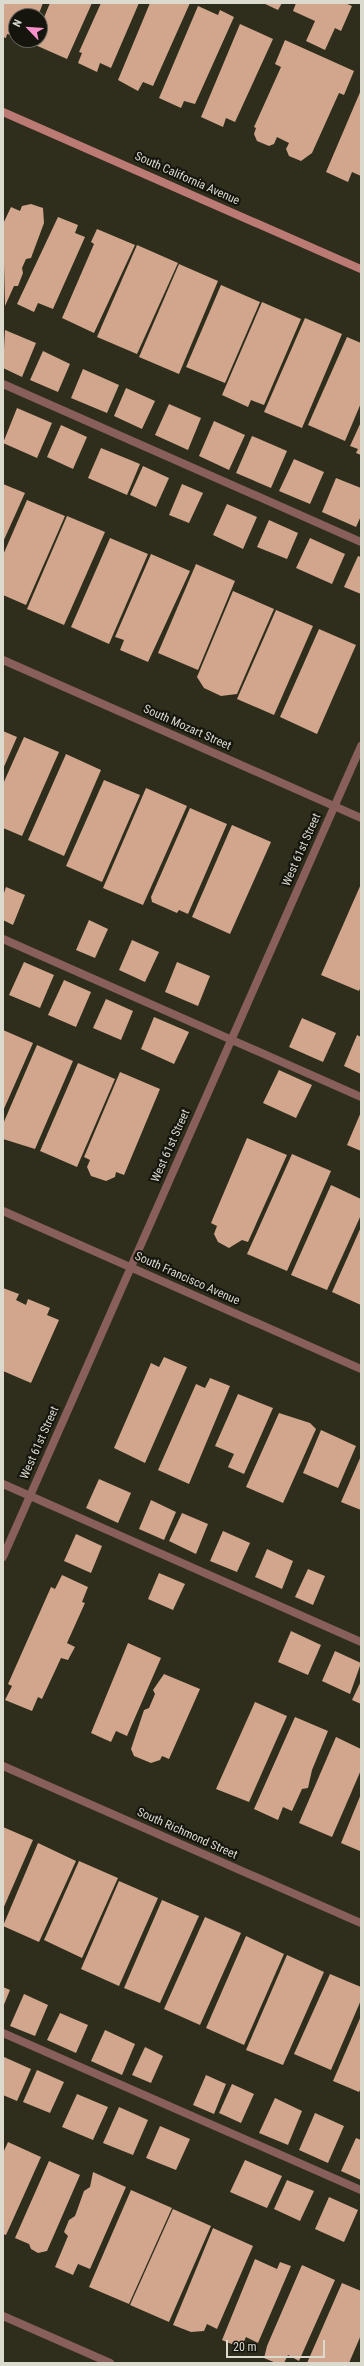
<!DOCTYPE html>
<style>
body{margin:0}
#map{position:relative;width:364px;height:2366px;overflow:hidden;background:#2f2d1c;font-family:"Roboto Condensed",sans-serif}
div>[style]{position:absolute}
.building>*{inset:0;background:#d1a68c}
.lane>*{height:8px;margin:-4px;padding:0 4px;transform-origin:4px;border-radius:4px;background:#885f5b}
.street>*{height:8px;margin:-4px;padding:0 4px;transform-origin:4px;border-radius:4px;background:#885f5b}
.secondary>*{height:8px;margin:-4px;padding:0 4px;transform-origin:4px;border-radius:4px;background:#bc7a74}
span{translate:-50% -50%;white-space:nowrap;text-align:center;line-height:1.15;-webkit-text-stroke:4px #16150d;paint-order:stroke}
.street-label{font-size:12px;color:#dbdacf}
.frame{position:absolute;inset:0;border:4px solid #dbdacf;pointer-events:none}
.north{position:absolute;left:8px;top:8px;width:40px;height:40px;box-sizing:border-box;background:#16150d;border:1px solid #65645b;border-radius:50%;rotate:295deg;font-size:11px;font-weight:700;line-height:16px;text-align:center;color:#dbdacf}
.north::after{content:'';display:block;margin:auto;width:14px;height:18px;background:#f890cb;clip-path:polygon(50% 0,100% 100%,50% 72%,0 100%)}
.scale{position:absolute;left:226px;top:2340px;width:99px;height:18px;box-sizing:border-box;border:2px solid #dbdacf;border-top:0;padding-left:5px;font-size:12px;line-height:14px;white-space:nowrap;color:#dbdacf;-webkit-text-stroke:3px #16150d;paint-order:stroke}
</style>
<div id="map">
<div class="building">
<div style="clip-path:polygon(3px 3px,43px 3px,38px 16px,16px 16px,16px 40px,19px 42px,12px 38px,13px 36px,7px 34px,6px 38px,3px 37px)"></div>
<div style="clip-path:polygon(50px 3px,92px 3px,67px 59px,33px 44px,34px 40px,40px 40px,40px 27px)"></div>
<div style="clip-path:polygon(101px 3px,139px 3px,111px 68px,100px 63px,97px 72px,78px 63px,82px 53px,79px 52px)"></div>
<div style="clip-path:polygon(150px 3px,190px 3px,153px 86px,143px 82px,138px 91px,118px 80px)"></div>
<div style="clip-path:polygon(263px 3px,282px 3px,278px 10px)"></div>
<div style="clip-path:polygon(296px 3px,345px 3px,352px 6px,341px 31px,335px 28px,325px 50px,306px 41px,315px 21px,293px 11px)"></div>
<div style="clip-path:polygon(198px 6px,218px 15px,220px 10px,234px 17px,195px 104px,184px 101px,181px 108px,159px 98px)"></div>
<div style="clip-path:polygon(240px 24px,273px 39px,235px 122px,226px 118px,223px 127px,201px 117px)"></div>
<div style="clip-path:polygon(285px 40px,354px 71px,344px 95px,339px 93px,312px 153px,301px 161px,289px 156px,286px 149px,289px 143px,277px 137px,274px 144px,269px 146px,257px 141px,254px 134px,256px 128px,254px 127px,281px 67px,275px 64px)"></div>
<div style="clip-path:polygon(361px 90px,361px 176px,352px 172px,348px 182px,326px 172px)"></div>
<div style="clip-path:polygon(31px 204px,43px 208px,44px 223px,31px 258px,26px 259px,22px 268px,23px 273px,18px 286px,14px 286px,5px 306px,3px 224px,11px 207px,20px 211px,22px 206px)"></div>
<div style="clip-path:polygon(58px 217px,78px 225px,75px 233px,85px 237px,53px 309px,38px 303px,34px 312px,17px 304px)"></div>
<div style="clip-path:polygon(97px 229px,135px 245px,94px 333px,62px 318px,94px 244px,91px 242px)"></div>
<div style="clip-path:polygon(137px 245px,178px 263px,137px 354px,97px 337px)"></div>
<div style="clip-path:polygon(179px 264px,218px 281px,179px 374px,139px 357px)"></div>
<div style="clip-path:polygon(221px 285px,260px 302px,225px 383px,186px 367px)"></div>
<div style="clip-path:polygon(262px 302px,301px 319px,264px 405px,251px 400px,248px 407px,222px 395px)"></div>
<div style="clip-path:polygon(305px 318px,342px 334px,302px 428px,264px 412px)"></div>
<div style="clip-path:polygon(5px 330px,36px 343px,22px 377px,3px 368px)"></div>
<div style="clip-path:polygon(347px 337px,361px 343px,361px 403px,345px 441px,308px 425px)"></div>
<div style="clip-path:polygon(43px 351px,70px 364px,58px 392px,30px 380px)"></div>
<div style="clip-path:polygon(83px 369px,119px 385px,107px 413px,71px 398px)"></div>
<div style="clip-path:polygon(126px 388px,155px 401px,142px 429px,114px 416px)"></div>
<div style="clip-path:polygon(169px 404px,201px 418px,188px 450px,155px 435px)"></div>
<div style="clip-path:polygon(17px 408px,52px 423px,37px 458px,3px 443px)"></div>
<div style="clip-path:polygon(214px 421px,245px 435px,229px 470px,199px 456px)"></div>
<div style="clip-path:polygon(361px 422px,361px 455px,356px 453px,358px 449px,350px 446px)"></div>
<div style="clip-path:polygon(61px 425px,87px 437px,73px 469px,47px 457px)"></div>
<div style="clip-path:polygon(252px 436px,287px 451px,271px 488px,236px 473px)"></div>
<div style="clip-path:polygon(101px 448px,140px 464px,127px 495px,88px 478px)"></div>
<div style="clip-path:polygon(294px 459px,324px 472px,310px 504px,279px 491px)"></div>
<div style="clip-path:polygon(143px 466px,169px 478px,156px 507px,130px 495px)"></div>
<div style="clip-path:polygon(336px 478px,361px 488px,361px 516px,356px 527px,322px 512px)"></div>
<div style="clip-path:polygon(3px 484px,25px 493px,3px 542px)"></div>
<div style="clip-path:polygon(182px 484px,203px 493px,189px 523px,169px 515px)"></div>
<div style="clip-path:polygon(27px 500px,65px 516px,26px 605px,3px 595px,3px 555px)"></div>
<div style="clip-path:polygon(227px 504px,257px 517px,243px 549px,213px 535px)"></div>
<div style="clip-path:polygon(67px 516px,105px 532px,64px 625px,27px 609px)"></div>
<div style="clip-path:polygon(269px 520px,298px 533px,287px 559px,257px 547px)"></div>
<div style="clip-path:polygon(110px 538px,148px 554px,109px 644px,71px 627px)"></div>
<div style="clip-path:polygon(310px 538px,345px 554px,332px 584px,296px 568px)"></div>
<div style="clip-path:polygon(151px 554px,190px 571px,148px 662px,120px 650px,124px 640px,115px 637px)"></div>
<div style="clip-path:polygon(358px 556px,361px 557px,361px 594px,344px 587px)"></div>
<div style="clip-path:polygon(196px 564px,235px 581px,198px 670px,158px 653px)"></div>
<div style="clip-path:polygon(233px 591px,274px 609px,237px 694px,221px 696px,204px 688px,197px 677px)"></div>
<div style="clip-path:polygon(276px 610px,313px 626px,274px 715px,237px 699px)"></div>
<div style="clip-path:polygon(319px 629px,356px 645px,317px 734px,280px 717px)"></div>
<div style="clip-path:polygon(3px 731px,17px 737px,3px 769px)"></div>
<div style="clip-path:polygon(24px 737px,59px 752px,22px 836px,3px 828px,3px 784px)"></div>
<div style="clip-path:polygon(66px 754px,101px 770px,64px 856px,28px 840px)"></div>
<div style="clip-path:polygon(104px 780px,140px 795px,102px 882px,66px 866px)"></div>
<div style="clip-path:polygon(146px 788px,187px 806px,143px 905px,103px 888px)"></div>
<div style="clip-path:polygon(190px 808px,227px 824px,188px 914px,179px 910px,177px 913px,152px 902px,151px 897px)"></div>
<div style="clip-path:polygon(232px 825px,271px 842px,230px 934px,192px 917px)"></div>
<div style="clip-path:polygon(361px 884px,361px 986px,359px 991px,321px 975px)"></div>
<div style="clip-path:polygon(6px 887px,25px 895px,13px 925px,3px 920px,3px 896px)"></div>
<div style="clip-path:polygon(89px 920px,108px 929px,95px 958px,76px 950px)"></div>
<div style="clip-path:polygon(132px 940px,159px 952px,145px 982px,119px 970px)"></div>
<div style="clip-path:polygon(24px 962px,54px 975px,40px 1008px,9px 995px)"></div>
<div style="clip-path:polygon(177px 962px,210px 976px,198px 1006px,165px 992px)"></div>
<div style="clip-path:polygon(64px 980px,91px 992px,76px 1027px,48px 1015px)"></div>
<div style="clip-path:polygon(106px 999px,133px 1011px,121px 1040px,93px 1028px)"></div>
<div style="clip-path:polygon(154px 1017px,189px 1032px,174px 1064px,141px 1049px)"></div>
<div style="clip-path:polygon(302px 1018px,336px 1033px,323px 1062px,289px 1047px)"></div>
<div style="clip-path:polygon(3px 1030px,33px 1043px,3px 1111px)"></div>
<div style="clip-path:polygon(357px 1035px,361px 1037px,361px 1074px,344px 1066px)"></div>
<div style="clip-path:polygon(37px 1045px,73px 1061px,35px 1149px,3px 1139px,3px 1124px)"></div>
<div style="clip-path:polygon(78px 1063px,115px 1079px,77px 1167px,40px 1151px)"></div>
<div style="clip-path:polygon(279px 1070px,312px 1085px,296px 1118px,263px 1103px)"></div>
<div style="clip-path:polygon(120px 1072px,160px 1089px,124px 1175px,116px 1172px,115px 1177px,106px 1181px,91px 1176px,87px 1167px,90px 1160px,84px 1157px)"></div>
<div style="clip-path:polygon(361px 1112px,361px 1151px,347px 1145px)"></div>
<div style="clip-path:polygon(247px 1138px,287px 1155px,248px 1242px,242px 1240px,229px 1248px,218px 1242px,214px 1234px,217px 1226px,211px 1223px)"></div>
<div style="clip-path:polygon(292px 1154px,331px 1171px,287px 1271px,247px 1254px)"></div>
<div style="clip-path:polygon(331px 1185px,361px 1199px,361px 1215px,327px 1290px,291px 1275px)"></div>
<div style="clip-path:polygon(361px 1227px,361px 1305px,332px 1292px)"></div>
<div style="clip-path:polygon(3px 1288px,19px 1294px,16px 1300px,26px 1305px,28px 1299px,50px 1308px,47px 1315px,59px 1320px,31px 1383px,3px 1371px)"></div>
<div style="clip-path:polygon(164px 1357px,187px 1367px,145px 1463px,114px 1448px,151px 1363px,159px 1367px)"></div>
<div style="clip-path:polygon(210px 1378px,230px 1386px,189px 1484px,158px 1470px,196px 1384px,205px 1388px)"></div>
<div style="clip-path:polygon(238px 1394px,273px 1408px,244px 1474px,228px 1467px,234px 1454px,215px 1446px)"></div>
<div style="clip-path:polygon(279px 1413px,310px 1423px,316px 1429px,283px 1503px,246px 1487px)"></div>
<div style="clip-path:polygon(321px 1430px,356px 1446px,338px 1488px,303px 1473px)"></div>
<div style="clip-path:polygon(361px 1456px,361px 1510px,341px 1502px)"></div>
<div style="clip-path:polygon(99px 1479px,131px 1493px,118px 1523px,86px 1508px)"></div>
<div style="clip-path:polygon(151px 1500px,176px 1512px,164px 1540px,139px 1529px)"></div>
<div style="clip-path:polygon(182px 1513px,208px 1524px,196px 1554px,169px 1541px)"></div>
<div style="clip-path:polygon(223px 1531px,250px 1543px,237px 1572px,210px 1561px)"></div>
<div style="clip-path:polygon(76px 1534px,102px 1546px,91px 1573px,64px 1561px)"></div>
<div style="clip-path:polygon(267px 1549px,293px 1561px,282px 1589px,255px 1577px)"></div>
<div style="clip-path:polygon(308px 1569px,325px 1576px,313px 1605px,295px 1597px)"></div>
<div style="clip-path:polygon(159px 1573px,185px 1584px,173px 1610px,148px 1599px)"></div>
<div style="clip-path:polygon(62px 1575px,88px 1587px,82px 1602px,85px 1603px,67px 1643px,75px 1647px,68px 1660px,61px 1658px,42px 1699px,38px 1697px,32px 1711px,5px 1700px,12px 1686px,8px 1684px,51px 1587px,55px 1589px)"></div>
<div style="clip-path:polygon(291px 1631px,321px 1645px,308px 1675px,278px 1662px)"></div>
<div style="clip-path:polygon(128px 1643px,161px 1658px,127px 1736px,116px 1731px,111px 1742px,91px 1733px)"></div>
<div style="clip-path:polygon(335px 1651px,361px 1663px,350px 1694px,322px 1681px)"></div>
<div style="clip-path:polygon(164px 1674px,200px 1689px,169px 1759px,162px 1756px,160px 1760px,151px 1763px,134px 1756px,131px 1749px,144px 1710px,149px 1708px,155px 1694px,153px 1690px)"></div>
<div style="clip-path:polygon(361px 1681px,361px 1704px,352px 1700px)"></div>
<div style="clip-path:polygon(255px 1702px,287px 1716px,249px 1802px,216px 1789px)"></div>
<div style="clip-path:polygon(295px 1717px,328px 1731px,312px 1770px,308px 1788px,302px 1789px,292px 1811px,283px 1807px,278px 1820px,254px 1809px)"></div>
<div style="clip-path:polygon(336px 1737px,361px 1749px,361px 1770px,332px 1837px,299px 1823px)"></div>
<div style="clip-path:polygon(361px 1794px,361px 1850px,360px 1851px,341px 1843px)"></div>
<div style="clip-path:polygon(3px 1827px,33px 1840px,3px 1909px)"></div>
<div style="clip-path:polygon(38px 1843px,76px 1861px,39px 1942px,3px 1926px)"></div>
<div style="clip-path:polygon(79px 1861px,118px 1878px,82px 1958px,44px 1940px)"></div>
<div style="clip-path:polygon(119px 1881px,158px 1898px,119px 1986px,81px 1969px)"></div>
<div style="clip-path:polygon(162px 1900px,199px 1916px,160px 2003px,124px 1988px)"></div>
<div style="clip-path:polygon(205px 1917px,241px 1933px,200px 2025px,164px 2009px)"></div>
<div style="clip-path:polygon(246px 1936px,284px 1954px,244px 2045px,206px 2028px)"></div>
<div style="clip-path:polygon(287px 1955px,324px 1972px,283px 2065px,246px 2050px)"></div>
<div style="clip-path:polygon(330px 1974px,361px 1987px,361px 2000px,331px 2070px,294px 2054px)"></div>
<div style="clip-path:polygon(3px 1987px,10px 1990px,3px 2007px)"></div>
<div style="clip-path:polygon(24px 1994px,48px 2005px,35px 2036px,10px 2026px)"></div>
<div style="clip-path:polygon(60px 2013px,88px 2025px,76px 2053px,47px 2040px)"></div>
<div style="clip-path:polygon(361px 2016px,361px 2088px,359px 2092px,333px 2081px)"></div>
<div style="clip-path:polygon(105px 2030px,135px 2044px,122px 2075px,91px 2061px)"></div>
<div style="clip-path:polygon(145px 2047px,163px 2056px,151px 2083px,132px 2075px)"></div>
<div style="clip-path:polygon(4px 2057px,31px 2069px,17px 2101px,3px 2095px)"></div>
<div style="clip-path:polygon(37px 2070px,64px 2082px,50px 2113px,23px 2102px)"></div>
<div style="clip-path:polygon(206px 2075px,226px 2084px,214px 2114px,193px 2105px)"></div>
<div style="clip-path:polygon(232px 2084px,254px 2094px,241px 2123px,219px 2113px)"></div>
<div style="clip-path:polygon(77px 2094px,108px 2107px,93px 2140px,62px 2127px)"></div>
<div style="clip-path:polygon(275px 2098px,302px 2111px,288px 2145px,259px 2133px)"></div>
<div style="clip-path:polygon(119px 2107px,148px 2120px,133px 2155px,103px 2143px)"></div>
<div style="clip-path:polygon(315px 2113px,344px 2126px,328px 2163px,299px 2150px)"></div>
<div style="clip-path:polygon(160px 2126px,190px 2139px,176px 2170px,146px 2158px)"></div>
<div style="clip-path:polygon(356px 2138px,361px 2140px,361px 2180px,341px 2171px)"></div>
<div style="clip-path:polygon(8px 2142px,41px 2157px,6px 2235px,3px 2234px,3px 2153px)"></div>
<div style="clip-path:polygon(245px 2160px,282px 2176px,267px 2208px,230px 2192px)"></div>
<div style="clip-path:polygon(49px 2161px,80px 2175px,47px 2251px,38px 2253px,31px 2249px,29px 2244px,15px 2238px)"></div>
<div style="clip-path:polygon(93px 2172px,126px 2187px,90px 2269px,78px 2264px,73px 2275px,55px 2267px,68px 2236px,64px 2232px,69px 2220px,75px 2216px,84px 2191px,90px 2187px)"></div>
<div style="clip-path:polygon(287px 2180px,314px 2191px,300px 2221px,274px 2209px)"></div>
<div style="clip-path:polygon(131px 2190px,172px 2208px,129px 2304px,89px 2287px)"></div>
<div style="clip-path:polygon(329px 2197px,358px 2210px,344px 2242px,315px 2229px)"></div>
<div style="clip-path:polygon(173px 2209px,211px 2226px,169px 2322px,130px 2305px)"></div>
<div style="clip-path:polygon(213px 2228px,253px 2246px,217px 2329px,207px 2324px,204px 2331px,191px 2332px,173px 2325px)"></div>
<div style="clip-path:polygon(255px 2259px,277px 2269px,280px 2262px,291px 2266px,258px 2343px,246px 2337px,241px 2348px,222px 2340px)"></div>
<div style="clip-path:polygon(302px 2265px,335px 2280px,299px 2361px,288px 2355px,284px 2363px,276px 2363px,264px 2358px,267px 2346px)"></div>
<div style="clip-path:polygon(342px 2283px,361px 2291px,361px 2335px,349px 2363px,307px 2363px)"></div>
</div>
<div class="lane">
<div style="left:3px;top:384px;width:391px;rotate:23.8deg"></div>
<div style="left:3px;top:939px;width:391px;rotate:23.8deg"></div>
<div style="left:3px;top:1484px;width:391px;rotate:23.8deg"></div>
<div style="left:3px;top:2033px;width:391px;rotate:23.7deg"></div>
</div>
<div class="street">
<div style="left:3px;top:660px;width:391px;rotate:23.8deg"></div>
<div style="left:3px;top:1211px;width:391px;rotate:23.8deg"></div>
<div style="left:3px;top:1557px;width:887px;rotate:-66.18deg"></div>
<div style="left:3px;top:1766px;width:391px;rotate:23.7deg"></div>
<div style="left:3px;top:2316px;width:117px;rotate:23.7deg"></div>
</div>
<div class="secondary">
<div style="left:3px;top:112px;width:391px;rotate:23.7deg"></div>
</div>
<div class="street-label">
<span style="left:187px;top:179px;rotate:24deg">South California Avenue</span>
<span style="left:187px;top:728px;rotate:24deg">South Mozart Street</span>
<span style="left:302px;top:850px;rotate:-66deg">West 61st Street</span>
<span style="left:171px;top:1146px;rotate:-66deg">West 61st Street</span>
<span style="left:187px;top:1279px;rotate:24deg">South Francisco Avenue</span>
<span style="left:40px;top:1443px;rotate:-66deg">West 61st Street</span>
<span style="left:187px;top:1834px;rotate:24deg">South Richmond Street</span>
</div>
<div class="frame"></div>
<div class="north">N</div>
<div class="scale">20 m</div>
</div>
